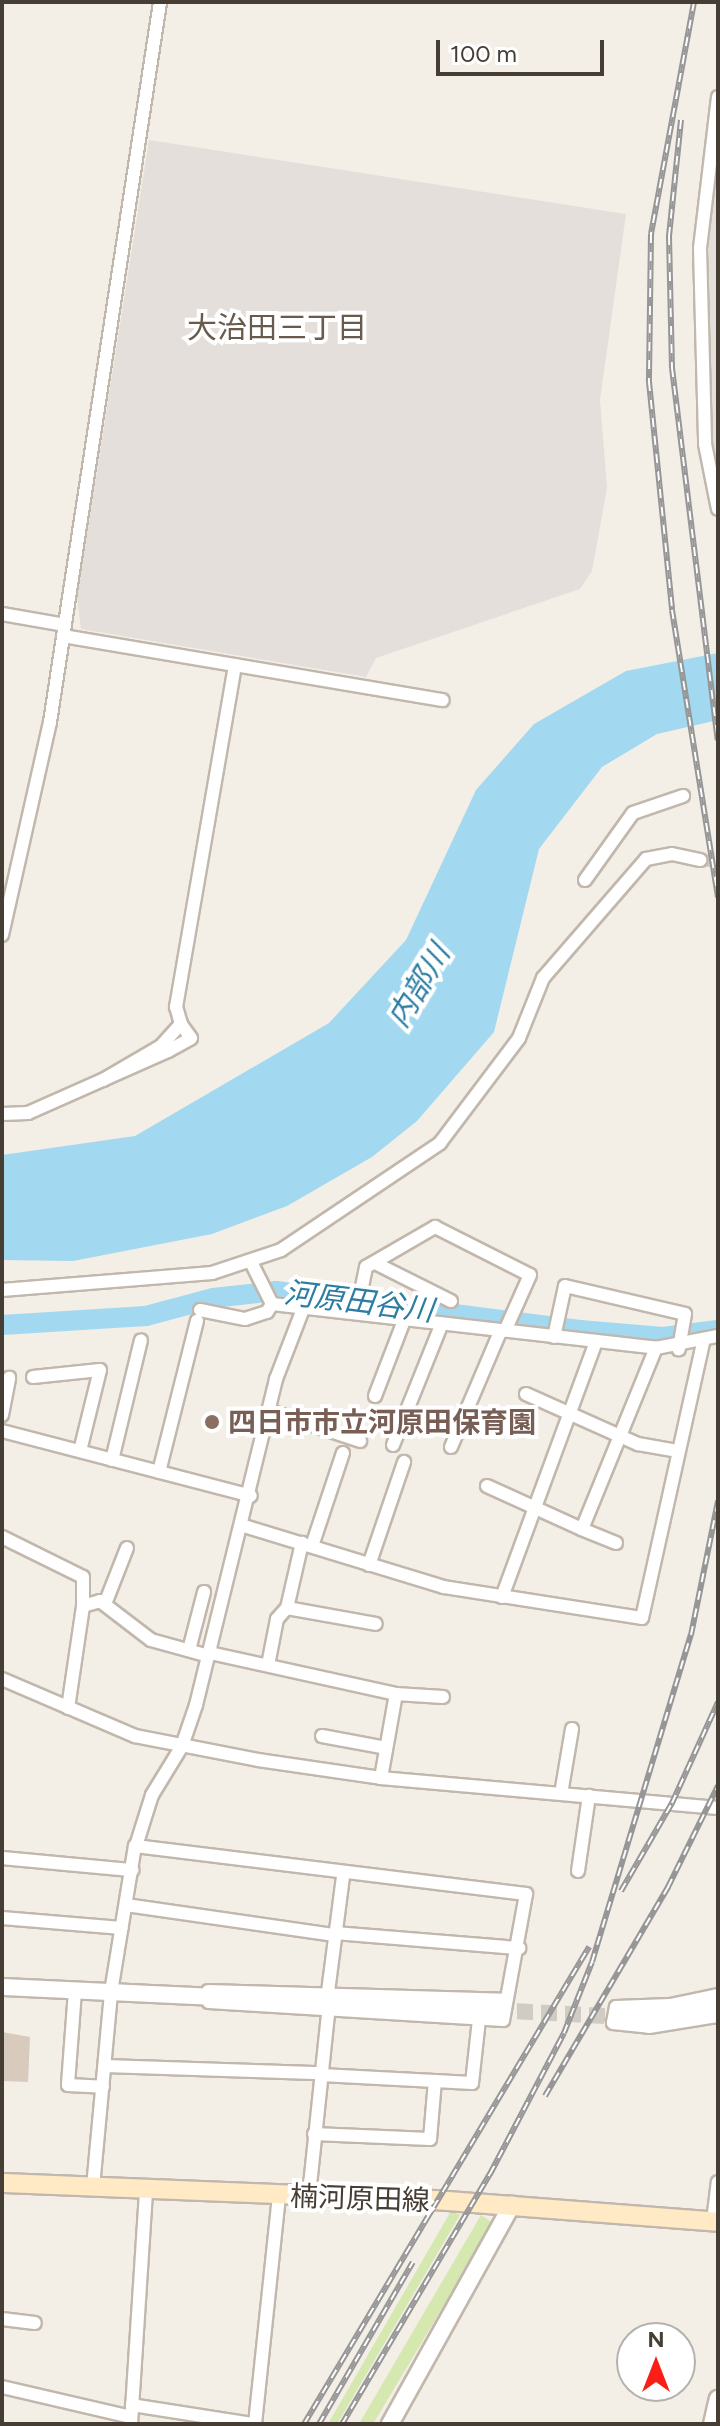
<!DOCTYPE html>
<meta charset="utf-8">
<style>
body{margin:0}
#map{position:relative;width:720px;height:2426px;overflow:hidden;background:#f3eee6;font-family:Figtree,"Noto Sans JP",sans-serif}
div>[style]{position:absolute}
.industrial>*{inset:0;background:#e5dfdb}
.green>*{inset:0;background:#d4e8af}
.water>*{inset:0;background:#a2d9f0}
.river>*{height:20px;margin:-10px;padding:0 10px;transform-origin:10px;border-radius:10px;background:#a2d9f0}
.building>*{inset:0;background:#d8cbbe}
.minor-tunnel>*{height:12px;margin-top:-6px;transform-origin:0;background:repeating-linear-gradient(90deg,#d0cbc3 0 12px,transparent 0 18px)}
.tertiary-tunnel>*{height:16px;margin-top:-8px;transform-origin:0;background:repeating-linear-gradient(90deg,#d0cbc3 0 16px,transparent 0 24px)}
.roads{filter:drop-shadow(2px 0 #c2b7ac) drop-shadow(-2px 0 #c2b7ac) drop-shadow(0 2px #c2b7ac) drop-shadow(0 -2px #c2b7ac)}
.minor>*{height:12px;margin:-6px;padding:0 6px;transform-origin:6px;border-radius:6px;background:#fff}
.tertiary>*{height:16px;margin:-8px;padding:0 8px;transform-origin:8px;border-radius:8px;background:#fff}
.secondary>*{height:18px;margin:-9px;padding:0 9px;transform-origin:9px;border-radius:9px;background:#ffeac5}
.rail>*{height:6px;margin-top:-3px;transform-origin:0;background:repeating-linear-gradient(90deg,#fff 0 9px,#969696 0 18px);box-sizing:border-box;border-block:2px solid #969696}
.dots>*{width:22px;height:22px;translate:-50% -50%;box-sizing:border-box;border:4px solid #fff;border-radius:50%}
span{translate:-50% -50%;white-space:nowrap;text-align:center;line-height:1.15;-webkit-text-stroke:8px #fff;paint-order:stroke}
.education-label{font-size:28px;color:#785e54;font-weight:700}
.left{translate:0 -50%;text-align:left}
.street-label{font-size:28px;color:#463e35}
.neighbourhood-label{font-size:30px;color:#695a4c}
.water-label{font-size:30px;color:#2b7da2;font-style:italic}
.frame{position:absolute;inset:0;border:4px solid #463e35;pointer-events:none}
.north{position:absolute;left:616px;top:2322px;width:80px;height:80px;box-sizing:border-box;background:#fff;border:2px solid #b5b2ae;border-radius:50%;rotate:0deg;font-size:22px;font-weight:700;line-height:32px;text-align:center;color:#463e35}
.north::after{content:'';display:block;margin:auto;width:28px;height:36px;background:#fa1f16;clip-path:polygon(50% 0,100% 100%,50% 72%,0 100%)}
.scale{position:absolute;left:436px;top:40px;width:168px;height:36px;box-sizing:border-box;border:4px solid #463e35;border-top:0;padding-left:10px;font-size:24px;line-height:28px;white-space:nowrap;color:#463e35;-webkit-text-stroke:6px #fff;paint-order:stroke}
</style>
<div id="map">
<div class="industrial">
<div style="clip-path:polygon(149px 140px,626px 214px,600px 400px,607px 488px,592px 571px,580px 589px,376px 658px,366px 677px,81px 629px,77px 598px)"></div>
<div style="clip-path:polygon(718px 151px,718px 481px,707px 394px,709px 240px)"></div>
</div>
<div class="green">
<div style="clip-path:polygon(451px 2211px,460px 2215px,337px 2424px,328px 2424px)"></div>
<div style="clip-path:polygon(481px 2215px,493px 2223px,373px 2424px,359px 2424px)"></div>
</div>
<div class="water">
<div style="clip-path:polygon(718px 653px,718px 720px,657px 734px,602px 767px,539px 849px,494px 1032px,417px 1121px,372px 1157px,287px 1206px,212px 1234px,73px 1261px,2px 1260px,2px 1155px,135px 1136px,329px 1023px,406px 940px,476px 790px,534px 724px,626px 671px)"></div>
</div>
<div class="river">
<div style="left:2px;top:1325px;width:144px;rotate:-3.6deg"></div>
<div style="left:146px;top:1316px;width:69px;rotate:-15deg"></div>
<div style="left:213px;top:1298px;width:63px;rotate:-6.3deg"></div>
<div style="left:276px;top:1291px;width:306px;rotate:7.3deg"></div>
<div style="left:580px;top:1330px;width:83px;rotate:4.8deg"></div>
<div style="left:663px;top:1337px;width:55px;rotate:-7.3deg"></div>
</div>
<div class="building">
<div style="clip-path:polygon(2px 2032px,30px 2037px,28px 2082px,2px 2081px)"></div>
</div>
<div class="minor-tunnel">
<div style="left:700px;top:860px;width:18px;rotate:6deg"></div>
</div>
<div class="tertiary-tunnel">
<div style="left:493px;top:2010px;width:131px;rotate:3.1deg"></div>
</div>
<div class="roads">
<div class="minor">
<div style="left:718px;top:97px;width:152px;rotate:96.8deg"></div>
<div style="left:700px;top:248px;width:196px;rotate:88.5deg"></div>
<div style="left:705px;top:444px;width:66px;rotate:78.7deg"></div>
<div style="left:2px;top:614px;width:64px;rotate:9.9deg"></div>
<div style="left:63px;top:636px;width:385px;rotate:9.6deg"></div>
<div style="left:585px;top:880px;width:82px;rotate:-54.4deg"></div>
<div style="left:633px;top:813px;width:53px;rotate:-18.8deg"></div>
<div style="left:2px;top:935px;width:218px;rotate:-77.3deg"></div>
<div style="left:50px;top:722px;width:728px;rotate:-81.31deg"></div>
<div style="left:103px;top:1080px;width:67px;rotate:-30.4deg"></div>
<div style="left:161px;top:1046px;width:30px;rotate:-48deg"></div>
<div style="left:181px;top:1024px;width:18px;rotate:-106deg"></div>
<div style="left:176px;top:1007px;width:347px;rotate:-80.2deg"></div>
<div style="left:2px;top:1114px;width:26px;rotate:-2deg"></div>
<div style="left:28px;top:1113px;width:153px;rotate:-23.9deg"></div>
<div style="left:168px;top:1051px;width:26px;rotate:-29deg"></div>
<div style="left:191px;top:1038px;width:17px;rotate:-126deg"></div>
<div style="left:251px;top:1262px;width:47px;rotate:63.4deg"></div>
<div style="left:272px;top:1304px;width:387px;rotate:6.5deg"></div>
<div style="left:656px;top:1348px;width:63px;rotate:-11deg"></div>
<div style="left:375px;top:1263px;width:85px;rotate:26.6deg"></div>
<div style="left:2px;top:1290px;width:211px;rotate:-4.6deg"></div>
<div style="left:212px;top:1273px;width:73px;rotate:-18.4deg"></div>
<div style="left:281px;top:1250px;width:192px;rotate:-33.9deg"></div>
<div style="left:440px;top:1143px;width:131px;rotate:-53deg"></div>
<div style="left:519px;top:1038px;width:65px;rotate:-68.2deg"></div>
<div style="left:543px;top:978px;width:157px;rotate:-49.1deg"></div>
<div style="left:646px;top:859px;width:26px;rotate:-11deg"></div>
<div style="left:672px;top:854px;width:29px;rotate:12deg"></div>
<div style="left:200px;top:1310px;width:46px;rotate:11.3deg"></div>
<div style="left:245px;top:1319px;width:23px;rotate:-18deg"></div>
<div style="left:267px;top:1312px;width:9px;rotate:-58deg"></div>
<div style="left:357px;top:1311px;width:45px;rotate:-78.4deg"></div>
<div style="left:366px;top:1267px;width:80px;rotate:-30.1deg"></div>
<div style="left:435px;top:1227px;width:106px;rotate:26.8deg"></div>
<div style="left:530px;top:1275px;width:61px;rotate:114.1deg"></div>
<div style="left:554px;top:1337px;width:52px;rotate:-77.8deg"></div>
<div style="left:565px;top:1286px;width:123px;rotate:13.1deg"></div>
<div style="left:685px;top:1314px;width:36px;rotate:100deg"></div>
<div style="left:33px;top:1377px;width:67px;rotate:-6deg"></div>
<div style="left:100px;top:1370px;width:83px;rotate:103.9deg"></div>
<div style="left:526px;top:1394px;width:123px;rotate:24.1deg"></div>
<div style="left:638px;top:1444px;width:41px;rotate:9.9deg"></div>
<div style="left:375px;top:1396px;width:84px;rotate:-69deg"></div>
<div style="left:270px;top:1411px;width:95px;rotate:18.4deg"></div>
<div style="left:2px;top:1415px;width:38px;rotate:-79deg"></div>
<div style="left:2px;top:1431px;width:257px;rotate:14.6deg"></div>
<div style="left:393px;top:1445px;width:131px;rotate:-68.1deg"></div>
<div style="left:451px;top:1447px;width:127px;rotate:-66.9deg"></div>
<div style="left:112px;top:1460px;width:123px;rotate:-76.4deg"></div>
<div style="left:159px;top:1472px;width:156px;rotate:-75.9deg"></div>
<div style="left:487px;top:1486px;width:104px;rotate:24.4deg"></div>
<div style="left:244px;top:1526px;width:209px;rotate:17deg"></div>
<div style="left:444px;top:1587px;width:200px;rotate:8.9deg"></div>
<div style="left:642px;top:1618px;width:282px;rotate:-77.5deg"></div>
<div style="left:2px;top:1537px;width:90px;rotate:26.3deg"></div>
<div style="left:83px;top:1577px;width:29px;rotate:90deg"></div>
<div style="left:616px;top:1543px;width:37px;rotate:-158deg"></div>
<div style="left:582px;top:1529px;width:196px;rotate:-67.8deg"></div>
<div style="left:312px;top:1546px;width:98px;rotate:-71.6deg"></div>
<div style="left:369px;top:1565px;width:109px;rotate:-71.2deg"></div>
<div style="left:502px;top:1597px;width:272px;rotate:-69.8deg"></div>
<div style="left:105px;top:1604px;width:60px;rotate:-68.6deg"></div>
<div style="left:287px;top:1608px;width:67px;rotate:-77deg"></div>
<div style="left:189px;top:1650px;width:60px;rotate:-75.5deg"></div>
<div style="left:210px;top:1653px;width:190px;rotate:12.4deg"></div>
<div style="left:396px;top:1694px;width:47px;rotate:3.7deg"></div>
<div style="left:268px;top:1665px;width:47px;rotate:-78.9deg"></div>
<div style="left:277px;top:1619px;width:15px;rotate:-48deg"></div>
<div style="left:287px;top:1608px;width:90px;rotate:10.2deg"></div>
<div style="left:2px;top:1679px;width:145px;rotate:23.2deg"></div>
<div style="left:135px;top:1736px;width:125px;rotate:11deg"></div>
<div style="left:258px;top:1760px;width:124px;rotate:8.3deg"></div>
<div style="left:381px;top:1778px;width:338px;rotate:5.1deg"></div>
<div style="left:68px;top:1708px;width:103px;rotate:-81.6deg"></div>
<div style="left:83px;top:1606px;width:18px;rotate:-16deg"></div>
<div style="left:100px;top:1601px;width:64px;rotate:37.4deg"></div>
<div style="left:151px;top:1640px;width:60px;rotate:15.4deg"></div>
<div style="left:322px;top:1736px;width:65px;rotate:10.6deg"></div>
<div style="left:381px;top:1778px;width:85px;rotate:-79.9deg"></div>
<div style="left:561px;top:1794px;width:66px;rotate:-80.4deg"></div>
<div style="left:136px;top:1846px;width:53px;rotate:-72.6deg"></div>
<div style="left:152px;top:1795px;width:57px;rotate:-58.5deg"></div>
<div style="left:182px;top:1746px;width:43px;rotate:-71.1deg"></div>
<div style="left:196px;top:1705px;width:336px;rotate:-76.2deg"></div>
<div style="left:276px;top:1379px;width:80px;rotate:-68.9deg"></div>
<div style="left:2px;top:1858px;width:131px;rotate:5.3deg"></div>
<div style="left:578px;top:1871px;width:76px;rotate:-81.7deg"></div>
<div style="left:126px;top:1905px;width:211px;rotate:8.2deg"></div>
<div style="left:2px;top:1918px;width:120px;rotate:4.8deg"></div>
<div style="left:335px;top:1933px;width:185px;rotate:4.7deg"></div>
<div style="left:75px;top:1991px;width:94px;rotate:94.3deg"></div>
<div style="left:68px;top:2085px;width:35px;rotate:3deg"></div>
<div style="left:208px;top:1991px;width:296px;rotate:1.7deg"></div>
<div style="left:328px;top:1992px;width:117px;rotate:-82.6deg"></div>
<div style="left:718px;top:1995px;width:49px;rotate:168.2deg"></div>
<div style="left:670px;top:2005px;width:54px;rotate:177.9deg"></div>
<div style="left:616px;top:2007px;width:16px;rotate:101deg"></div>
<div style="left:613px;top:2023px;width:36px;rotate:6deg"></div>
<div style="left:649px;top:2027px;width:70px;rotate:-9.1deg"></div>
<div style="left:105px;top:2066px;width:216px;rotate:1.9deg"></div>
<div style="left:321px;top:2075px;width:114px;rotate:3deg"></div>
<div style="left:314px;top:2134px;width:116px;rotate:2.5deg"></div>
<div style="left:430px;top:2139px;width:58px;rotate:-85.1deg"></div>
<div style="left:435px;top:2081px;width:37px;rotate:3deg"></div>
<div style="left:472px;top:2083px;width:63px;rotate:-83.7deg"></div>
<div style="left:93px;top:2187px;width:196px;rotate:-84.7deg"></div>
<div style="left:111px;top:1992px;width:148px;rotate:-80.7deg"></div>
<div style="left:135px;top:1846px;width:394px;rotate:7deg"></div>
<div style="left:526px;top:1894px;width:128px;rotate:100.3deg"></div>
<div style="left:503px;top:2020px;width:295px;rotate:-176.5deg"></div>
<div style="left:309px;top:2195px;width:183px;rotate:-84deg"></div>
<div style="left:713px;top:2221px;width:39px;rotate:-83deg"></div>
<div style="left:2px;top:2319px;width:33px;rotate:7deg"></div>
<div style="left:2px;top:2387px;width:132px;rotate:13.1deg"></div>
<div style="left:132px;top:2405px;width:122px;rotate:8.9deg"></div>
<div style="left:131px;top:2424px;width:235px;rotate:-86.3deg"></div>
<div style="left:255px;top:2424px;width:230px;rotate:-84deg"></div>
</div>
<div class="tertiary">
<div style="left:2px;top:1987px;width:492px;rotate:2.7deg"></div>
<div style="left:624px;top:2017px;width:95px;rotate:-6.7deg"></div>
<div style="left:390px;top:2424px;width:251px;rotate:-60.9deg"></div>
<div style="left:712px;top:2424px;width:26px;rotate:-77deg"></div>
</div>
<div class="secondary">
<div style="left:2px;top:2183px;width:432px;rotate:2.3deg"></div>
<div style="left:434px;top:2200px;width:285px;rotate:4.4deg"></div>
</div>
</div>
<div class="rail">
<div style="left:694px;top:2px;width:236px;rotate:100.5deg"></div>
<div style="left:651px;top:234px;width:148px;rotate:90.8deg"></div>
<div style="left:649px;top:382px;width:229px;rotate:84.2deg"></div>
<div style="left:672px;top:610px;width:291px;rotate:80.9deg"></div>
<div style="left:681px;top:120px;width:117px;rotate:95.9deg"></div>
<div style="left:669px;top:236px;width:132px;rotate:88.7deg"></div>
<div style="left:672px;top:368px;width:375px;rotate:83deg"></div>
<div style="left:621px;top:1891px;width:102px;rotate:-59.9deg"></div>
<div style="left:672px;top:1803px;width:111px;rotate:-65.5deg"></div>
<div style="left:545px;top:2096px;width:243px;rotate:-59.5deg"></div>
<div style="left:668px;top:1887px;width:113px;rotate:-63.7deg"></div>
<div style="left:304px;top:2424px;width:556px;rotate:-59.14deg"></div>
<div style="left:319px;top:2424px;width:187px;rotate:-59.9deg"></div>
<div style="left:342px;top:2424px;width:291px;rotate:-59.4deg"></div>
<div style="left:490px;top:2174px;width:159px;rotate:-62.3deg"></div>
<div style="left:564px;top:2033px;width:76px;rotate:-68.5deg"></div>
<div style="left:592px;top:1962px;width:342px;rotate:-73.2deg"></div>
<div style="left:691px;top:1635px;width:137px;rotate:-78.6deg"></div>
</div>
<div class="dots">
<div style="left:212px;top:1422px;background:#8d6e63"></div>
</div>
<div class="education-label">
<span class="left" style="left:228px;top:1422px">四日市市立河原田保育園</span>
</div>
<div class="street-label">
<span style="left:360px;top:2198px;rotate:2deg">楠河原田線</span>
</div>
<div class="neighbourhood-label">
<span style="left:277px;top:328px">大治田三丁目</span>
</div>
<div class="water-label">
<span style="left:419px;top:986px;rotate:-59deg">内部川</span>
<span style="left:359px;top:1302px;rotate:7deg">河原田谷川</span>
</div>
<div class="frame"></div>
<div class="north">N</div>
<div class="scale">100 m</div>
</div>
